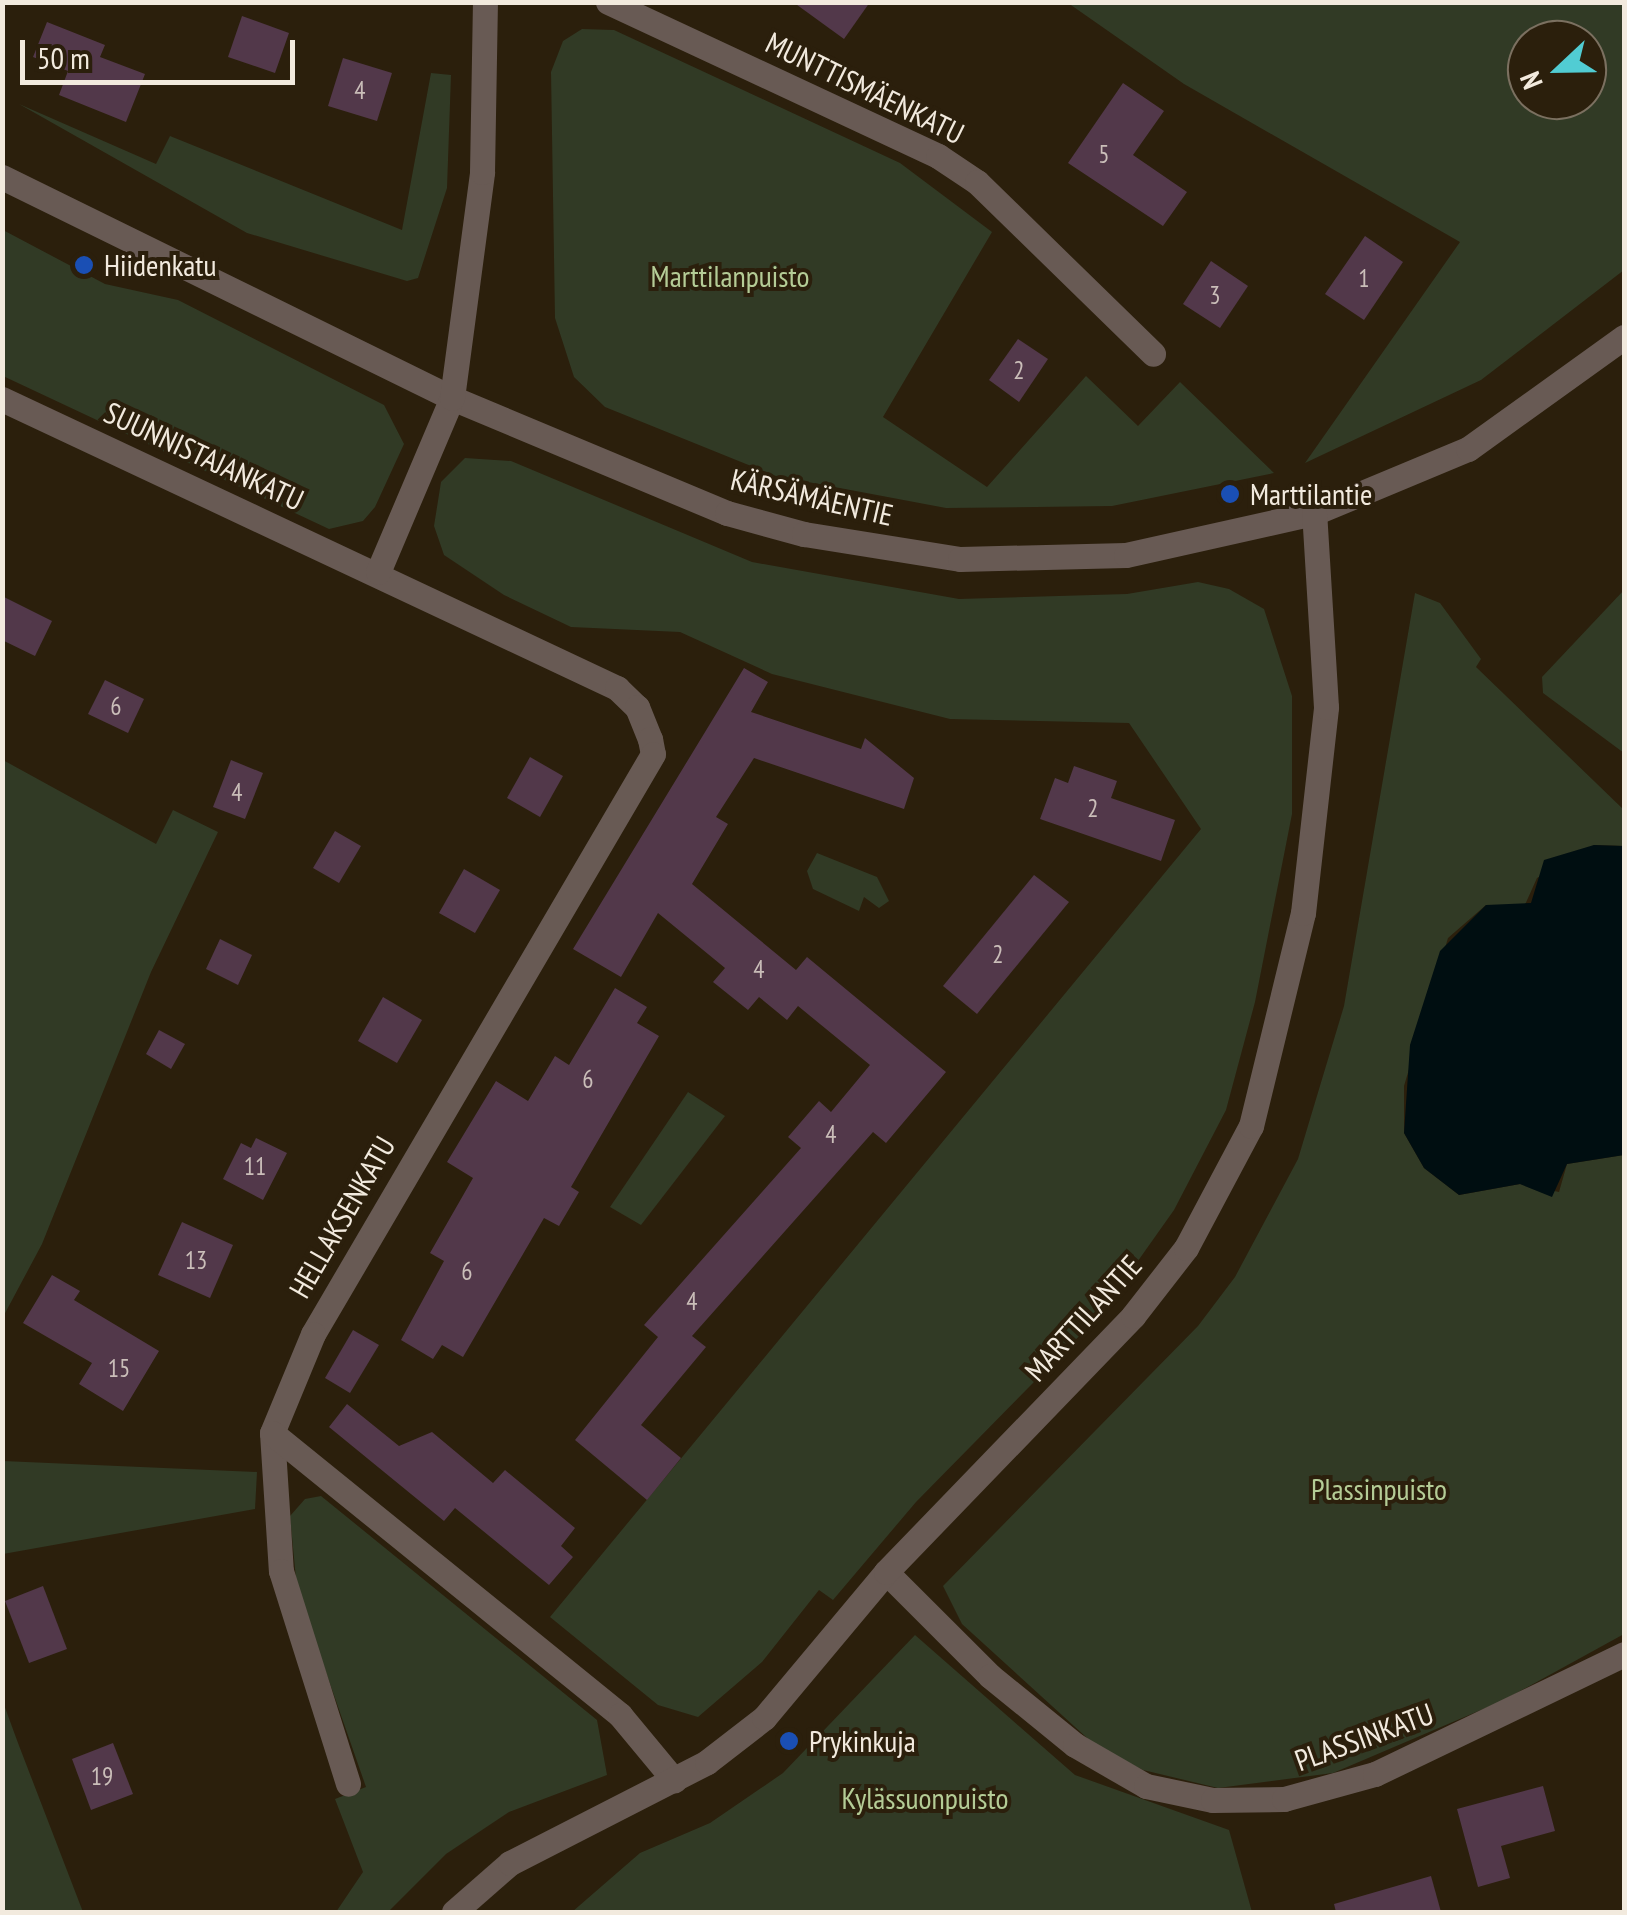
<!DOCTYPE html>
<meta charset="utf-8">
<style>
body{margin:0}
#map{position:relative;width:1627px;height:1915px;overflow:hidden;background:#2b1f0c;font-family:"PT Sans Narrow",sans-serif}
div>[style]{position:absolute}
.green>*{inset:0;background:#313a25}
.water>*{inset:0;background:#000e11}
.building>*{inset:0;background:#52384a}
.minor>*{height:25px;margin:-12.5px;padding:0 12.5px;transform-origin:12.5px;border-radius:12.5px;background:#685a54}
.dots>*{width:28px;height:28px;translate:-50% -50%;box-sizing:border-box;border:5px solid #2b1f0c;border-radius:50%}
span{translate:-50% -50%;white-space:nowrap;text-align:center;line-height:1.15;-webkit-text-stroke:8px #2b1f0c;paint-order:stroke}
.number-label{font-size:25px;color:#cabeb9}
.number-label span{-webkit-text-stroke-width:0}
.street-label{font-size:30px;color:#f2eade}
.poi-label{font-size:30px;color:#f2eade}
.left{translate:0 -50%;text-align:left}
.park-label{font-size:30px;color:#b4cc96}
.frame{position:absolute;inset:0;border:5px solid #f2eade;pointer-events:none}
.north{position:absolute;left:1507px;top:20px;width:100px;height:100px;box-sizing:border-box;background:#2b1f0c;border:2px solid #7b7060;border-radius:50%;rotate:248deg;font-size:28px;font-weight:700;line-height:40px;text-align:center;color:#f2eade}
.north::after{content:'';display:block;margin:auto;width:35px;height:45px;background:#51ccd3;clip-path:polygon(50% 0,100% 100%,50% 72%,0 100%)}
.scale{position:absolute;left:20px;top:40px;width:275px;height:45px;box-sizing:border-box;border:5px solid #f2eade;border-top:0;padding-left:12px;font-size:30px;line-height:35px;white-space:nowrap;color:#f2eade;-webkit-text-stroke:8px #2b1f0c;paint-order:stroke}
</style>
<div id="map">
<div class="green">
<div style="clip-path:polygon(evenodd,1068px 3px,1624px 3px,1624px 270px,1481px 380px,1305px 463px,1460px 242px,1184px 84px,1068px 3px,1527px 40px,1587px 40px,1587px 100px,1527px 100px,1527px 40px)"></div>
<div style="clip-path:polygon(582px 29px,614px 30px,900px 163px,992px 232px,883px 417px,987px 487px,1086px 376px,1138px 426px,1180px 382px,1274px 473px,1112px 506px,946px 508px,776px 476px,605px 407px,574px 377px,555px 318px,551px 72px,563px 41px)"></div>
<div style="clip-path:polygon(431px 73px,451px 75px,447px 188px,418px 278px,407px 281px,247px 233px,19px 104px,156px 164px,170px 136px,402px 230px)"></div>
<div style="clip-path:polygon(3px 230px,105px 284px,178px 300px,384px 405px,404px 444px,375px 507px,363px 521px,329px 529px,3px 376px)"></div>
<div style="clip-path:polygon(465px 458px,511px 461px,752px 562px,959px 599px,1127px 594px,1198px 582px,1229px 589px,1264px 609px,1292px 696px,1292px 814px,1255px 1002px,1226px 1110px,1174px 1210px,1099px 1316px,916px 1502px,833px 1600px,819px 1590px,762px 1662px,698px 1717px,658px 1705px,550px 1617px,1201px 829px,1129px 723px,950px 719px,772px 674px,680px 632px,571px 627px,504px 595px,444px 555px,434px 526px,441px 482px)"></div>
<div style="clip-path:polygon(1624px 590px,1624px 753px,1543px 693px,1542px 677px)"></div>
<div style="clip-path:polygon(1415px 593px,1440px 603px,1481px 659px,1476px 667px,1624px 810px,1624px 846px,1594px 845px,1537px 878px,1524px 907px,1486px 905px,1448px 938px,1404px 1086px,1404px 1133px,1424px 1168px,1459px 1195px,1520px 1184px,1559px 1192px,1567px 1164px,1624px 1155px,1624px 1634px,1502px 1701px,1333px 1773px,1218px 1788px,1143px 1770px,1097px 1747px,962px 1624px,943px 1586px,1198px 1326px,1235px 1277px,1298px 1159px,1344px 1006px)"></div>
<div style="clip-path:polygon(3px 760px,156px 844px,173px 810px,218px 832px,151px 972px,42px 1244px,3px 1317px)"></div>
<div style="clip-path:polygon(817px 853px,877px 877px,889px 901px,879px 908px,864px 897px,859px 911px,813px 889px,807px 871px)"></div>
<div style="clip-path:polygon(688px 1092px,725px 1116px,641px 1225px,610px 1207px)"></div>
<div style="clip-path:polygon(3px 1461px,257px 1472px,255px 1509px,3px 1554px)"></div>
<div style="clip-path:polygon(321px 1496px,597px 1720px,607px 1775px,509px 1812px,446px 1854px,388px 1912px,336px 1912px,363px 1872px,335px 1799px,366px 1787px,297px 1589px,290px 1516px,305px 1499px)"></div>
<div style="clip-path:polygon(915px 1635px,1075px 1775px,1229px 1830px,1252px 1912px,572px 1912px,640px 1853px,710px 1823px,783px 1773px)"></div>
<div style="clip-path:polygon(3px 1702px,18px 1743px,83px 1912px,3px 1912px)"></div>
</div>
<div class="water">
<div style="clip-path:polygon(1594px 845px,1624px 846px,1624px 1155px,1567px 1164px,1552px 1197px,1520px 1184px,1459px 1195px,1424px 1168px,1404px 1133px,1410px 1045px,1440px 951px,1486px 905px,1531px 903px,1544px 860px)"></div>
</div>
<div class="building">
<div style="clip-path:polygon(793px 2px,870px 2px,844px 39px)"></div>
<div style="clip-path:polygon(242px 16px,289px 33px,275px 73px,228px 57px)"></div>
<div style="clip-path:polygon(47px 22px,105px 45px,100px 57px,145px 74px,126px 122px,59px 95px,68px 71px,33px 57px)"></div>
<div style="clip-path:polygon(343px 58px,392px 73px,377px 121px,328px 106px)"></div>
<div style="clip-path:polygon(1123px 83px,1164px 111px,1133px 155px,1187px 192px,1163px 226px,1068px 163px)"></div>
<div style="clip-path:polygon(1365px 236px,1403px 262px,1364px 320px,1325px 294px)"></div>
<div style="clip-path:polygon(1211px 261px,1248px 286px,1220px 328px,1183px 304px)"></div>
<div style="clip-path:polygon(1018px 339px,1048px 359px,1019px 402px,989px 380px)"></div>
<div style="clip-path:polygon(2px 596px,52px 621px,35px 656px,2px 640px)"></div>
<div style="clip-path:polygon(744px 668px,768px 682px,751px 712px,861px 749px,865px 738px,914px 778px,904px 809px,754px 758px,716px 817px,728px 824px,692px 884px,796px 970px,807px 957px,946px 1072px,886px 1143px,873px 1132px,692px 1336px,706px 1347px,641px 1425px,681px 1458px,647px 1500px,575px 1440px,658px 1337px,644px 1325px,801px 1148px,788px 1137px,819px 1101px,831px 1112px,870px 1065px,798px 1006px,787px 1020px,759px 997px,748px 1010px,713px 982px,725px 968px,658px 913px,621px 977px,573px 949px)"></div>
<div style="clip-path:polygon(105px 680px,144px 699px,128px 733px,88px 714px)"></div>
<div style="clip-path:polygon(530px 757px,563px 776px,540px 817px,507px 798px)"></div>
<div style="clip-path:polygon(231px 760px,263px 773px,245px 819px,213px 807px)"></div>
<div style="clip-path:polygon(1074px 766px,1117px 781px,1111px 798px,1175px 820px,1161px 861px,1040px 819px,1055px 778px,1068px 783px)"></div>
<div style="clip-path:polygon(335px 831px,361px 846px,339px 883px,313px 868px)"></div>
<div style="clip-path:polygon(464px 869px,500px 890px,475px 933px,439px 913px)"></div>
<div style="clip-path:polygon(1034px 875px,1069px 902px,977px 1014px,943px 986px)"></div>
<div style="clip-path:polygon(220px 939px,252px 955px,238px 985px,206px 969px)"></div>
<div style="clip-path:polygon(615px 988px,647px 1007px,637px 1023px,659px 1036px,571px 1187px,579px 1192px,559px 1226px,544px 1218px,463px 1357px,442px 1345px,433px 1359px,401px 1340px,444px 1261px,430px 1253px,473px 1178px,447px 1162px,496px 1081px,528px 1101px,555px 1056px,569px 1065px)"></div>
<div style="clip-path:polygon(383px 997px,422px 1020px,397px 1063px,358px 1041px)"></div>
<div style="clip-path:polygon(159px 1030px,185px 1044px,171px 1069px,146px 1054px)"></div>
<div style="clip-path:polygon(256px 1138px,287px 1153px,263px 1200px,223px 1179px,241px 1143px,251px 1148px)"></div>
<div style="clip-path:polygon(182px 1222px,233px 1245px,210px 1298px,158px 1275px)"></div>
<div style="clip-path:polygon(52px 1275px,80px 1291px,74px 1300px,159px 1351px,123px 1411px,79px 1384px,92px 1363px,23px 1323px)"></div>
<div style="clip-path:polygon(353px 1330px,379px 1345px,350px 1393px,325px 1378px)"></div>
<div style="clip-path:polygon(347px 1404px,399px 1446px,432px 1432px,493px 1483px,505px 1470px,575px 1528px,561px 1546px,573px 1557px,549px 1585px,455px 1508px,444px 1521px,329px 1427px)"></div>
<div style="clip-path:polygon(43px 1586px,67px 1649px,29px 1663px,5px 1601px)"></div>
<div style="clip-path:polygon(113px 1743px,133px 1794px,91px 1810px,72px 1759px)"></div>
<div style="clip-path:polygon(1543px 1786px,1555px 1831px,1501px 1846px,1510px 1878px,1478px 1887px,1457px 1809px)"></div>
<div style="clip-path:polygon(1431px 1876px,1441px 1912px,1336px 1912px,1334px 1904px)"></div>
</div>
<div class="minor">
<div style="left:608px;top:2px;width:364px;rotate:25deg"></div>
<div style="left:938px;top:156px;width:47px;rotate:33.7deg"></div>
<div style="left:977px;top:182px;width:246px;rotate:44.3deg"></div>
<div style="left:2px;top:177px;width:501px;rotate:26.16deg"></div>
<div style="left:452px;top:398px;width:298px;rotate:22.7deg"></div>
<div style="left:727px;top:513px;width:80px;rotate:15.3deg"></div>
<div style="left:804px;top:534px;width:158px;rotate:9.1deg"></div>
<div style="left:960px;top:559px;width:166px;rotate:-1.4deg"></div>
<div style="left:1126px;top:555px;width:193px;rotate:-12.6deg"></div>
<div style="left:1314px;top:513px;width:167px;rotate:-22.6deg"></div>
<div style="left:1468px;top:449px;width:192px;rotate:-35.7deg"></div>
<div style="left:2px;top:399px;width:680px;rotate:25.17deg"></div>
<div style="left:617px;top:688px;width:28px;rotate:44deg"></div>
<div style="left:637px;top:707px;width:35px;rotate:68deg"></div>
<div style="left:650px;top:739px;width:15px;rotate:79deg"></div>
<div style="left:653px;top:754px;width:672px;rotate:120.38deg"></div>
<div style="left:313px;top:1334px;width:107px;rotate:112.5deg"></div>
<div style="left:272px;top:1433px;width:138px;rotate:86.3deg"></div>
<div style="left:281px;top:1571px;width:223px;rotate:72.5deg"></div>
<div style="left:378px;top:572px;width:189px;rotate:-67deg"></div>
<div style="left:452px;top:398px;width:228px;rotate:-82.4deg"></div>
<div style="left:482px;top:172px;width:170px;rotate:-89deg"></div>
<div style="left:272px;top:1433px;width:448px;rotate:39deg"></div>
<div style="left:620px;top:1715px;width:85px;rotate:50.3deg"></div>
<div style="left:886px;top:1572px;width:147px;rotate:45deg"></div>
<div style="left:990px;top:1676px;width:109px;rotate:39.1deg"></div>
<div style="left:1075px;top:1745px;width:82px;rotate:30deg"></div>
<div style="left:1146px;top:1786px;width:68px;rotate:11.8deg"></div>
<div style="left:1213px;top:1800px;width:71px;rotate:-0.8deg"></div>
<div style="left:1284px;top:1799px;width:94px;rotate:-15.4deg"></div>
<div style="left:1375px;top:1774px;width:276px;rotate:-25.7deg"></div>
<div style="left:454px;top:1912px;width:74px;rotate:-41.2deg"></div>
<div style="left:510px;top:1863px;width:221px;rotate:-27.1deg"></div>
<div style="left:707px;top:1762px;width:72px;rotate:-37.7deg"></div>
<div style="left:764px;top:1718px;width:190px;rotate:-50.1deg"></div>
<div style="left:886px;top:1572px;width:356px;rotate:-46deg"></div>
<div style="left:1133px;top:1316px;width:86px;rotate:-52.1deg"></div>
<div style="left:1186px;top:1248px;width:138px;rotate:-62deg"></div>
<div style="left:1251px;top:1126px;width:219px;rotate:-76.3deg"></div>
<div style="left:1303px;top:913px;width:207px;rotate:-83.6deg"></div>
<div style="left:1326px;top:707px;width:194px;rotate:-93.5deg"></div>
</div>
<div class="dots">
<div style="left:84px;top:265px;background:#1a4fb4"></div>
<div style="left:1230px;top:494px;background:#1a4fb4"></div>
<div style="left:789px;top:1741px;background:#1a4fb4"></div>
</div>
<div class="number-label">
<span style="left:360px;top:90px">4</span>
<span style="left:1104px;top:154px">5</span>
<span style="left:1364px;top:278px">1</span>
<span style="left:1215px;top:295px">3</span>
<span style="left:1019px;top:370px">2</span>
<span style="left:116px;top:706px">6</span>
<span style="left:237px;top:792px">4</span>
<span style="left:1093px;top:808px">2</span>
<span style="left:998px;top:954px">2</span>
<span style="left:759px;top:969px">4</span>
<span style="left:588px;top:1079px">6</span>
<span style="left:831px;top:1134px">4</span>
<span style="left:255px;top:1166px">11</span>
<span style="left:196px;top:1260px">13</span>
<span style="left:467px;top:1271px">6</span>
<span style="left:692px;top:1301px">4</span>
<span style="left:119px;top:1368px">15</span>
<span style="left:102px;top:1776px">19</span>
</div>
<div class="street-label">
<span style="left:865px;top:88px;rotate:26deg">MUNTTISMÄENKATU</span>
<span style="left:204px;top:456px;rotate:25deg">SUUNNISTAJANKATU</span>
<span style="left:812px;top:497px;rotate:13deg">KÄRSÄMÄENTIE</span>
<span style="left:342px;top:1217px;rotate:-60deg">HELLAKSENKATU</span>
<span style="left:1083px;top:1318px;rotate:-48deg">MARTTILANTIE</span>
<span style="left:1364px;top:1737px;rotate:-20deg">PLASSINKATU</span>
</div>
<div class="poi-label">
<span class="left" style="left:104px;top:265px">Hiidenkatu</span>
<span class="left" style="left:1250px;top:494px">Marttilantie</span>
<span class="left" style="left:809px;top:1741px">Prykinkuja</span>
</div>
<div class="park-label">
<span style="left:730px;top:276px">Marttilanpuisto</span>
<span style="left:1379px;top:1489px">Plassinpuisto</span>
<span style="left:925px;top:1798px">Kylässuonpuisto</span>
</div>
<div class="frame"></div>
<div class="north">N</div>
<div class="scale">50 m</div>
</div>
